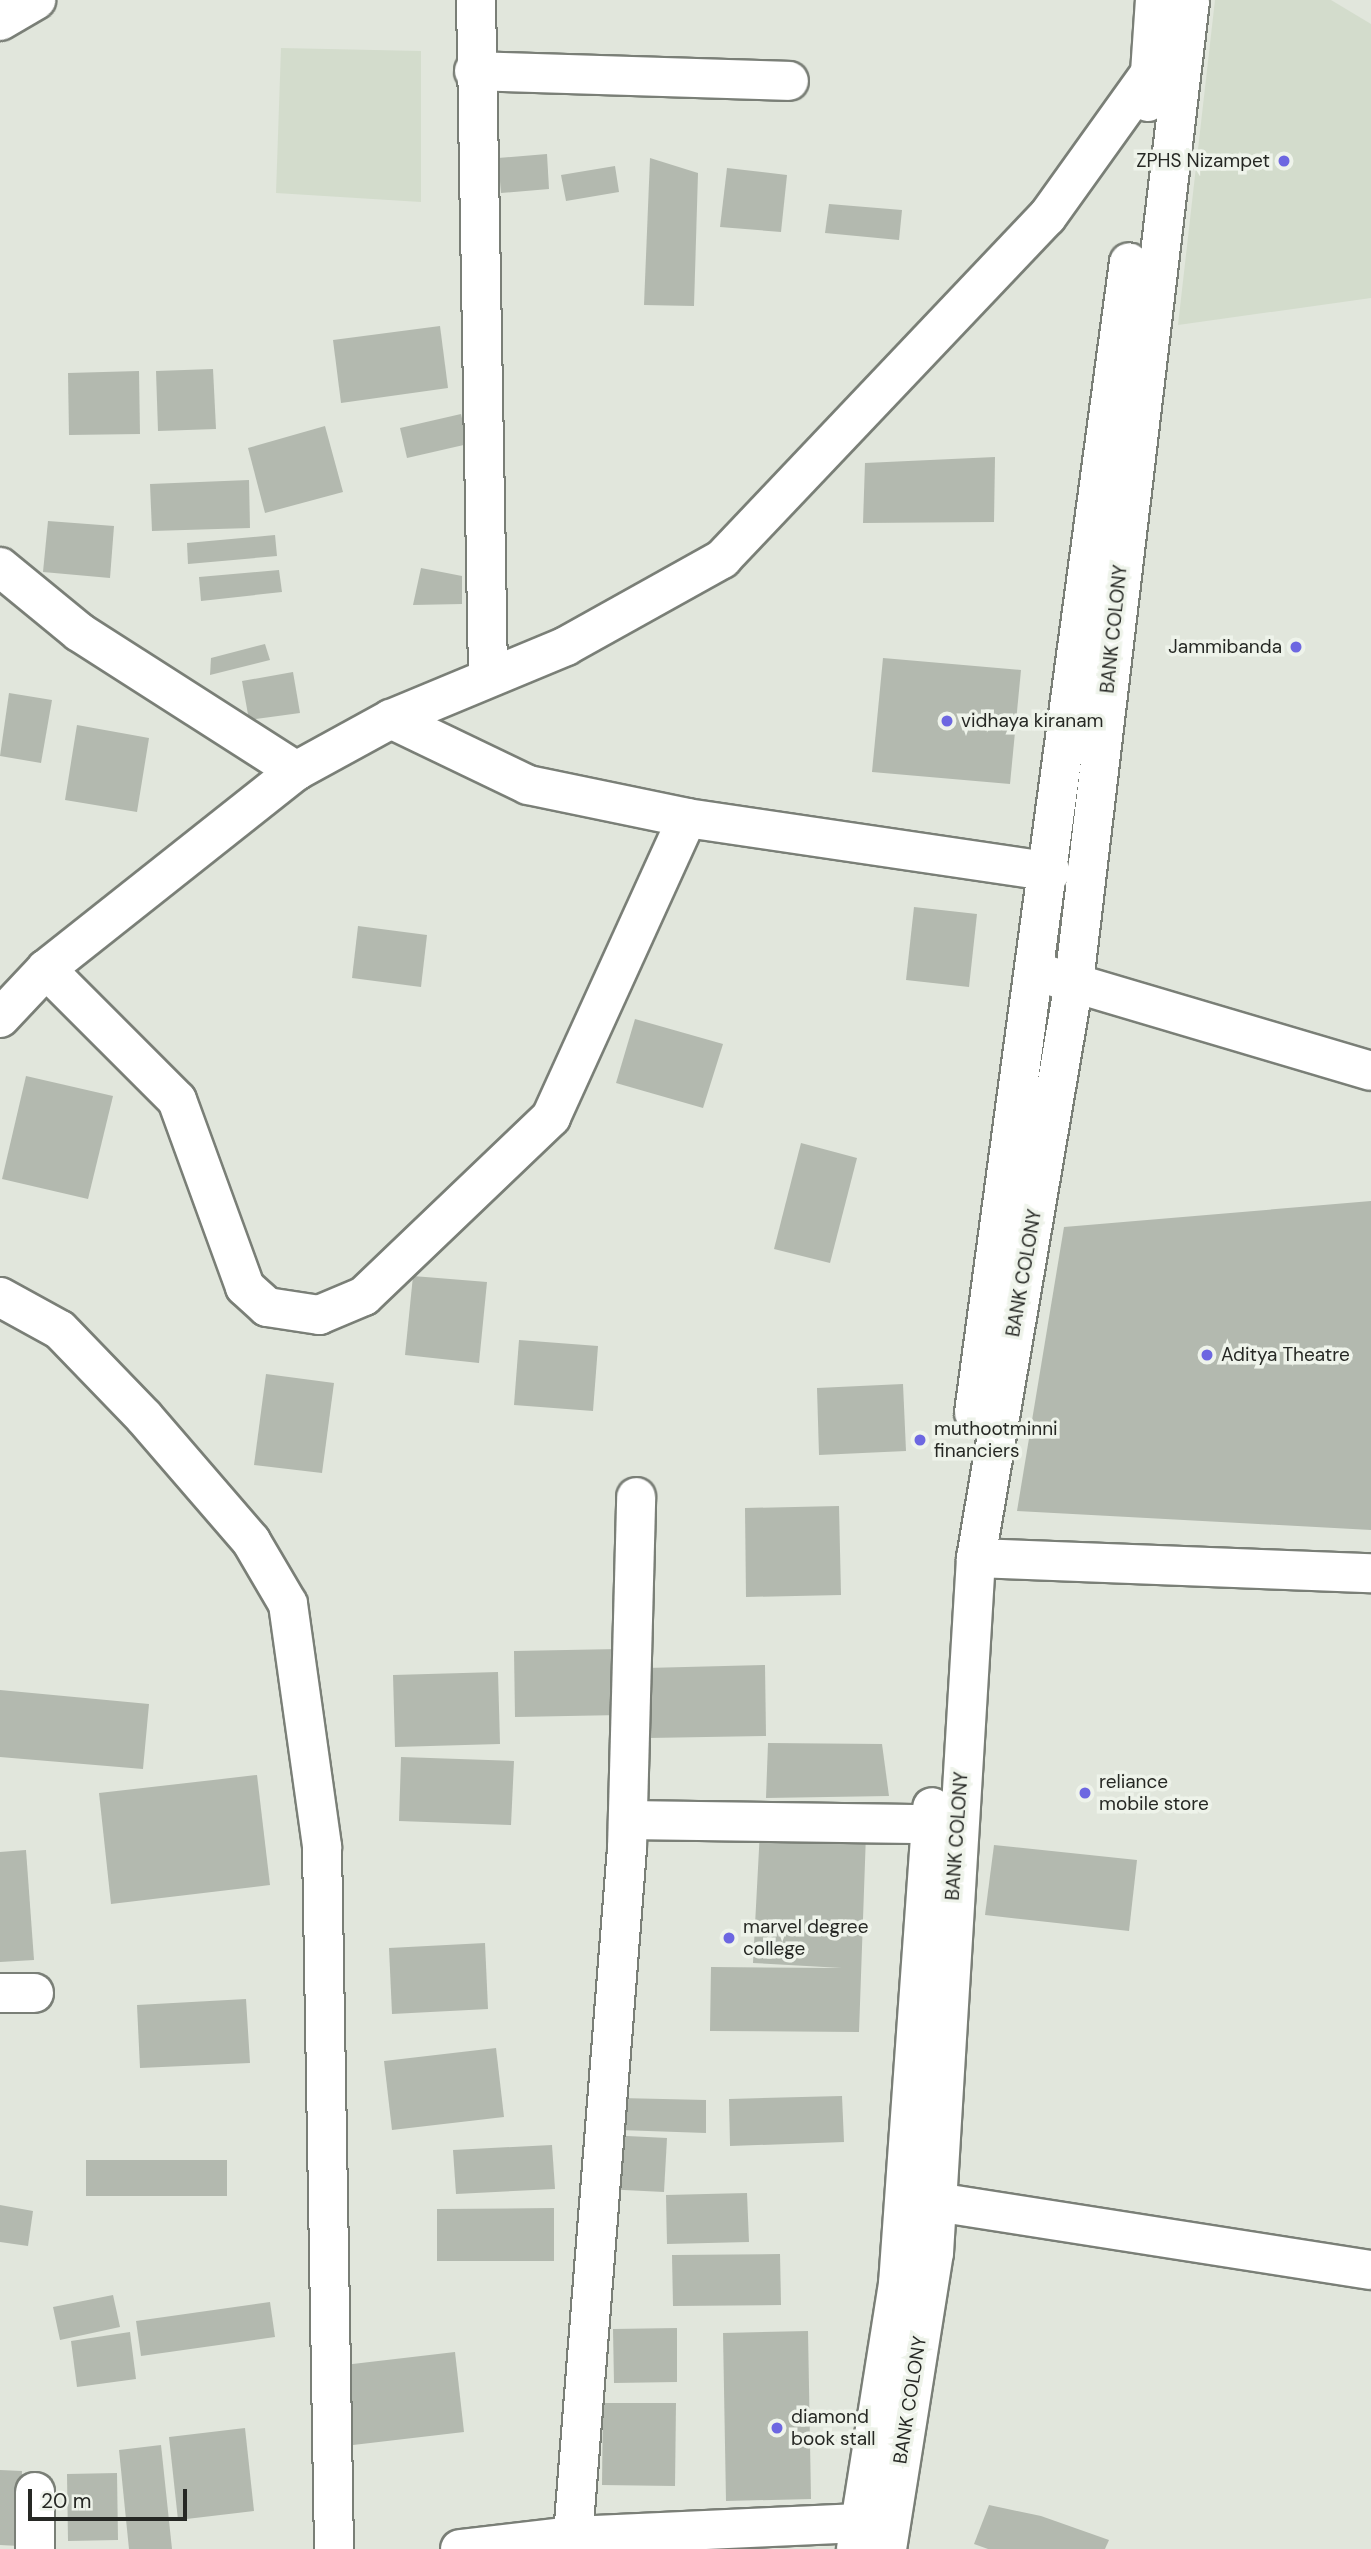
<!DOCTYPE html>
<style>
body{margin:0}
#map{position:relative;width:1371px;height:2549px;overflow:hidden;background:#e1e6dc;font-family:"DM Sans",sans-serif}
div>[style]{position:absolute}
.built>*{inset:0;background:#d3dccc}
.building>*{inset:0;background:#b3b9af}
.roads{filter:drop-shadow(2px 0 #7a7f77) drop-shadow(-2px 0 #7a7f77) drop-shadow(0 2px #7a7f77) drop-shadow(0 -2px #7a7f77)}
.minor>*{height:38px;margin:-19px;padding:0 19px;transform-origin:19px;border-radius:19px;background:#fff}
.secondary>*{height:38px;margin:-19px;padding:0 19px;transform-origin:19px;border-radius:19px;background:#fff}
.dots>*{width:19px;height:19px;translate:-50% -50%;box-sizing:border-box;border:4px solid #eef3ea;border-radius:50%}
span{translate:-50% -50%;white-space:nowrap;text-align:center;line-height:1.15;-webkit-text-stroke:7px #eef3ea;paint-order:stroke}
.poi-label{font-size:19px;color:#262824}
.right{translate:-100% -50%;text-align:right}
.left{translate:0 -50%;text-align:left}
.street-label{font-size:19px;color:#262824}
.scale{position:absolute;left:28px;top:2489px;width:159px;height:32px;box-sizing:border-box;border:4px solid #262824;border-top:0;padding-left:9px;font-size:21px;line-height:24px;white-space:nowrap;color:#262824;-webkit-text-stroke:5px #eef3ea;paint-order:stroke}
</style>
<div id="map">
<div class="built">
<div style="clip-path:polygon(1215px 0,1331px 0,1371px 24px,1371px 298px,1178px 325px)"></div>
<div style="clip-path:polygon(281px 48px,421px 51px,421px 202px,276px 193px)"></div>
</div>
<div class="building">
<div style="clip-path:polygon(547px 154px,549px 189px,501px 193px,498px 158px)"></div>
<div style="clip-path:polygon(650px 158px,698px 173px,694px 306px,644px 305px)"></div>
<div style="clip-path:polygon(615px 166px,619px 192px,566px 201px,561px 175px)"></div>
<div style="clip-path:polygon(727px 168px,787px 175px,781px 232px,720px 227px)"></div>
<div style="clip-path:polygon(829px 204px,902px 210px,899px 240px,825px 233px)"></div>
<div style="clip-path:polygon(440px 326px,448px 388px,341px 403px,333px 340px)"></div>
<div style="clip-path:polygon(213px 369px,216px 429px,158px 431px,156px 371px)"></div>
<div style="clip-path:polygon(139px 371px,140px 434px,69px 435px,68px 373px)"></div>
<div style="clip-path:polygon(461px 414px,468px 444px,407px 458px,400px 428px)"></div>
<div style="clip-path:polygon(325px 426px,343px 492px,265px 513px,248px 448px)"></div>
<div style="clip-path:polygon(995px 457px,994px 522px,863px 523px,865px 463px)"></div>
<div style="clip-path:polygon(249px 480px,250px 528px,152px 531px,150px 484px)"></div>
<div style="clip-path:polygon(48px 521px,114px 526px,110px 578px,43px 572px)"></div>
<div style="clip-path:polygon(275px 535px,277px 556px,188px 564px,187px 543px)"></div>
<div style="clip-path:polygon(421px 568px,462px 576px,462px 604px,413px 605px)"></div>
<div style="clip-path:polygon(279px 570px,282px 592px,201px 601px,199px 577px)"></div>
<div style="clip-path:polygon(265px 644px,270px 660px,210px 675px,211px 658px)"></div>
<div style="clip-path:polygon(883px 658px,1021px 670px,1010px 784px,872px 772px)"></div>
<div style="clip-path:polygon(293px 672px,300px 713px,249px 720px,242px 681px)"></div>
<div style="clip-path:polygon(9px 693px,52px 700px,41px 763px,0 756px)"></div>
<div style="clip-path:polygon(77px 725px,149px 738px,137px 812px,65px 800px)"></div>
<div style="clip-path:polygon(914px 907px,977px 914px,969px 987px,906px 980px)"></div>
<div style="clip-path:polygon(358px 926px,427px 935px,421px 987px,352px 978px)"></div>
<div style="clip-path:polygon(635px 1019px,723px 1044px,703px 1108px,616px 1083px)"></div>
<div style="clip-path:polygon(26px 1076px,113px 1096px,88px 1199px,2px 1179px)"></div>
<div style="clip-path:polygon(801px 1143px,857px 1158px,830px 1263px,774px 1249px)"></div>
<div style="clip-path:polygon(1371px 1201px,1371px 1530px,1017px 1511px,1064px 1227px)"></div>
<div style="clip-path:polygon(413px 1276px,487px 1282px,479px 1363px,405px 1355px)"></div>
<div style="clip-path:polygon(519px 1340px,598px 1346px,593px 1411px,514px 1405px)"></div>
<div style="clip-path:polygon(266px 1374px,334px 1383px,322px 1473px,254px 1465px)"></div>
<div style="clip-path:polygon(903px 1384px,906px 1451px,819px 1455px,817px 1388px)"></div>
<div style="clip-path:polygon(839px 1506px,841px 1595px,746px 1597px,745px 1508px)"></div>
<div style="clip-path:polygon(619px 1649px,621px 1715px,515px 1717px,514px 1651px)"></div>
<div style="clip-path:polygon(765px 1665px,766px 1736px,648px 1738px,646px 1668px)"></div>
<div style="clip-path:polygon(498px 1672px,500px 1744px,395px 1747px,393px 1675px)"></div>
<div style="clip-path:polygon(0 1690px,149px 1704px,143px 1769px,0 1757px)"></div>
<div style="clip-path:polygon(768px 1743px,882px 1744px,889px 1796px,766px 1798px)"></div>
<div style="clip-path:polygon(401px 1757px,514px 1761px,511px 1825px,399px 1821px)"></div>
<div style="clip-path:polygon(257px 1775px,270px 1885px,111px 1904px,99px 1793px)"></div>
<div style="clip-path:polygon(760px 1830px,866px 1834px,859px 2032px,710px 2031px,711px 1967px,842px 1968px,753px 1963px)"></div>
<div style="clip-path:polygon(994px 1845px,1137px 1860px,1129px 1931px,985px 1915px)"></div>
<div style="clip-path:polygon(26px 1850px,34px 1960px,0 1962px,0 1852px)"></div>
<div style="clip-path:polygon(485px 1943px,488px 2009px,392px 2014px,389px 1948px)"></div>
<div style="clip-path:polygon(246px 1999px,250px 2063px,140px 2068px,137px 2005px)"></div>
<div style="clip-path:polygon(496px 2048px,504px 2117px,392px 2130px,384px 2061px)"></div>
<div style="clip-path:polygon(842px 2096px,844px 2142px,730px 2146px,729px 2099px)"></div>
<div style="clip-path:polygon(620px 2098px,706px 2100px,706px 2133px,619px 2130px)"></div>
<div style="clip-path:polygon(607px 2135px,667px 2138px,664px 2192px,604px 2189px)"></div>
<div style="clip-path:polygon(552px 2145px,555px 2189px,456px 2194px,453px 2150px)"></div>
<div style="clip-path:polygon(86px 2160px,227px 2160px,227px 2196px,86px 2196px)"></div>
<div style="clip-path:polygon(747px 2193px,749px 2242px,667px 2244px,666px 2195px)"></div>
<div style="clip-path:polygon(0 2205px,33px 2211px,28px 2246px,0 2242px)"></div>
<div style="clip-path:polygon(554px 2208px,554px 2261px,437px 2261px,437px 2209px)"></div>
<div style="clip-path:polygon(780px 2254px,781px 2305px,673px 2306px,672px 2255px)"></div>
<div style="clip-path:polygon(113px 2295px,120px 2327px,60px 2340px,53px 2307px)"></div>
<div style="clip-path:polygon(270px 2302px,275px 2337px,141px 2356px,136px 2321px)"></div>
<div style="clip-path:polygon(677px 2328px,677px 2382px,614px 2383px,613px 2329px)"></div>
<div style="clip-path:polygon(808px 2331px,811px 2499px,726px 2501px,723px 2333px)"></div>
<div style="clip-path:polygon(130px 2332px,136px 2379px,77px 2387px,71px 2341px)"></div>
<div style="clip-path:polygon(455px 2352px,464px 2432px,353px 2445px,344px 2365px)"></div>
<div style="clip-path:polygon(603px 2403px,676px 2403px,675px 2486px,602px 2485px)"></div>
<div style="clip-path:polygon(245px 2428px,254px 2511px,178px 2520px,169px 2437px)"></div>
<div style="clip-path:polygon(161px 2445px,172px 2549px,129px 2549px,119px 2450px)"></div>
<div style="clip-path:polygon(0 2470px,22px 2471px,19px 2546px,0 2545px)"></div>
<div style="clip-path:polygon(117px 2473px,118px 2540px,68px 2541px,67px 2474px)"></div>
<div style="clip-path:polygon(989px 2505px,1041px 2516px,1109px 2540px,1105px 2549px,988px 2549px,974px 2544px)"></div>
</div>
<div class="roads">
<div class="minor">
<div style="left:476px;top:0;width:676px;rotate:88.98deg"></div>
<div style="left:0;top:21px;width:42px;rotate:-30.3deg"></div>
<div style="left:474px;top:71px;width:315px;rotate:1.8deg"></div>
<div style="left:0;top:567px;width:102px;rotate:39.4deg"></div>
<div style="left:79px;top:632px;width:258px;rotate:32.6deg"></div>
<div style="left:391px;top:719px;width:152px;rotate:25.7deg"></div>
<div style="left:528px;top:785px;width:162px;rotate:11.7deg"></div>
<div style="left:687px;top:818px;width:368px;rotate:8.4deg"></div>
<div style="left:46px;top:969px;width:185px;rotate:45deg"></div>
<div style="left:177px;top:1100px;width:199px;rotate:70deg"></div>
<div style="left:245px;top:1287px;width:30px;rotate:42deg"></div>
<div style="left:267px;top:1307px;width:53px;rotate:8.7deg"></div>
<div style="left:319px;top:1315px;width:49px;rotate:-22.9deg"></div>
<div style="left:364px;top:1296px;width:259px;rotate:-43.7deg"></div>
<div style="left:551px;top:1117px;width:328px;rotate:-65.5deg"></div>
<div style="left:1037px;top:972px;width:348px;rotate:16.5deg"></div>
<div style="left:0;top:1018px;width:67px;rotate:-46.8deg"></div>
<div style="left:46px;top:969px;width:319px;rotate:-38.4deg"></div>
<div style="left:296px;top:771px;width:108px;rotate:-28.7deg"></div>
<div style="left:391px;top:719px;width:190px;rotate:-22.6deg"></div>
<div style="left:566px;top:646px;width:179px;rotate:-29.1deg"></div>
<div style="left:722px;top:559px;width:472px;rotate:-46.5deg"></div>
<div style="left:1047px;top:217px;width:178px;rotate:-54.4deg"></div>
<div style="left:0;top:1297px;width:68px;rotate:28.8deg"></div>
<div style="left:60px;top:1330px;width:121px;rotate:46deg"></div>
<div style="left:144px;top:1417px;width:164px;rotate:49.2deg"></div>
<div style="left:251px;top:1541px;width:73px;rotate:59.6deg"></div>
<div style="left:288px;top:1604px;width:245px;rotate:82deg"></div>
<div style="left:322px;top:1847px;width:702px;rotate:89.02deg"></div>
<div style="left:976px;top:1558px;width:395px;rotate:2.2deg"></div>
<div style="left:628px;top:1820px;width:303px;rotate:0.8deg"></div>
<div style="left:0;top:1993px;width:34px"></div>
<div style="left:936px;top:2202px;width:440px;rotate:8.9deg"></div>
<div style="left:35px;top:2492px;width:57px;rotate:90deg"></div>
<div style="left:573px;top:2536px;width:689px;rotate:-85.51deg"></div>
<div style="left:627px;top:1849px;width:352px;rotate:-88.5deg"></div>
<div style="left:460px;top:2549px;width:114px;rotate:-6.6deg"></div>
<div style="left:573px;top:2536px;width:287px;rotate:-2.6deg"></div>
</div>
<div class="secondary">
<div style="left:1148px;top:102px;width:102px;rotate:-86.1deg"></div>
<div style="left:974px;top:1413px;width:1161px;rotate:-82.33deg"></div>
<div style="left:856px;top:2549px;width:268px;rotate:-81deg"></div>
<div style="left:898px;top:2284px;width:478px;rotate:-85.9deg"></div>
<div style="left:887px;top:2549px;width:300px;rotate:-81deg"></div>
<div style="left:934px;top:2253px;width:696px;rotate:-86.54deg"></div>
<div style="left:976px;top:1558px;width:584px;rotate:-80.34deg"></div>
<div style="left:1074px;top:982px;width:989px;rotate:-83.26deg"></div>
</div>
</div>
<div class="dots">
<div style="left:1284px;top:161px;background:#6d67e1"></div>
<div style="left:1296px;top:647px;background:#6d67e1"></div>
<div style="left:947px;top:721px;background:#6d67e1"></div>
<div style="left:1207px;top:1355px;background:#6d67e1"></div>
<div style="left:920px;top:1440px;background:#6d67e1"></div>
<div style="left:1085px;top:1793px;background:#6d67e1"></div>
<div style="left:729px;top:1938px;background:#6d67e1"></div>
<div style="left:777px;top:2428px;background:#6d67e1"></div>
</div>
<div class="poi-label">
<span class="right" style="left:1270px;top:161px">ZPHS Nizampet</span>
<span class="right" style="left:1282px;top:647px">Jammibanda</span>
<span class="left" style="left:961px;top:721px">vidhaya kiranam</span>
<span class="left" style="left:1221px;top:1355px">Aditya Theatre</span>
<span class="left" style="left:934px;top:1440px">muthootminni<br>financiers</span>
<span class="left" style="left:1099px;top:1793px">reliance<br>mobile store</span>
<span class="left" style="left:743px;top:1938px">marvel degree<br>college</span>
<span class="left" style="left:791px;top:2428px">diamond<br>book stall</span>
</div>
<div class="street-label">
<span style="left:1114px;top:629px;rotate:-84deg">BANK COLONY</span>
<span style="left:1024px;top:1273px;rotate:-80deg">BANK COLONY</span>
<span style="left:957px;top:1836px;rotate:-86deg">BANK COLONY</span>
<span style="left:910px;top:2400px;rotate:-81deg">BANK COLONY</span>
</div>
<div class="scale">20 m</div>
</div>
